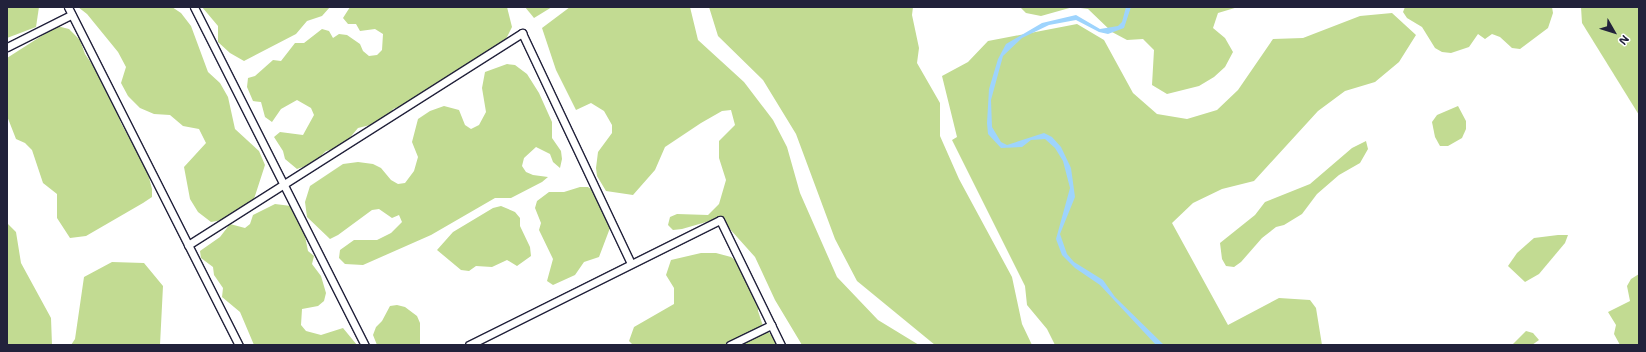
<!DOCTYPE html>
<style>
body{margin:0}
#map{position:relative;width:1646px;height:352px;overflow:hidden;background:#fff;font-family:"Shantell Sans",sans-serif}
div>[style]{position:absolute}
.green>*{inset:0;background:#c2db92}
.water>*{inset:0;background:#9ed4fd}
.roads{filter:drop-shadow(1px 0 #22223b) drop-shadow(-1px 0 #22223b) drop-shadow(0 1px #22223b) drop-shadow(0 -1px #22223b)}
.minor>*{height:7px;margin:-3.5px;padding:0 3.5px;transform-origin:3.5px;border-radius:3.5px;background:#fff}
span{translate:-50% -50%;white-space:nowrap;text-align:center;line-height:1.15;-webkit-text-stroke:3px #fff;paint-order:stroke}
.frame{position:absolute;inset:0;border:8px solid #22223b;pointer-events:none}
.north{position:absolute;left:1594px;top:12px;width:40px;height:40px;-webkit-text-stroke:3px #fff;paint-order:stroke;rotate:129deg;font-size:11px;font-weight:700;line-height:16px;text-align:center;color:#22223b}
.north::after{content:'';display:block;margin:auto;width:14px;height:18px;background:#22223b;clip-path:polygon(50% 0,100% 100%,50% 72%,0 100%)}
</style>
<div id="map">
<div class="green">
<div style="clip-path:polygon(7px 7px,39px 7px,36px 27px,7px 38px)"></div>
<div style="clip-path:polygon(78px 7px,172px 7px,181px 13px,191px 26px,208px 72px,220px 83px,228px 97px,235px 129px,259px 151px,265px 165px,254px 199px,228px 219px,211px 222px,198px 212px,190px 199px,184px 167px,206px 143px,199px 129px,183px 126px,170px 115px,154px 114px,140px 108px,128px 96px,121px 83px,126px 67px,118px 52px,87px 14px)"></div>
<div style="clip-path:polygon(202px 7px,330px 7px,322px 16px,307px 21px,296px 34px,244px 61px,230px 53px,218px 42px,218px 26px)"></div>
<div style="clip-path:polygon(350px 7px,507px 7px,512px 27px,505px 41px,407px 104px,393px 109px,390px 116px,382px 122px,358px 128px,342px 147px,326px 151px,312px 164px,297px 169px,285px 159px,283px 151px,274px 137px,280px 132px,303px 135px,314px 115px,311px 108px,297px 100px,281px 109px,272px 122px,265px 117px,261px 102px,253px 101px,247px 87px,248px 78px,255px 76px,273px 60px,281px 61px,295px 43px,304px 43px,322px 29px,329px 31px,333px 38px,339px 34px,347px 35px,360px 44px,363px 51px,369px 56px,377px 55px,382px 50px,383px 34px,375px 29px,360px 31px,356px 24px,348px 24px,343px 18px)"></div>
<div style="clip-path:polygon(525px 7px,552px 7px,534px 18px)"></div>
<div style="clip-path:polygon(570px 7px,690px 7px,698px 40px,744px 82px,773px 120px,787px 147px,800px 193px,837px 277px,878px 320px,919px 345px,802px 345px,775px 300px,755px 257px,720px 218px,682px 229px,673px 230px,668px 225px,670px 217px,677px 214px,708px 215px,719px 204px,726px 180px,719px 158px,719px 141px,735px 125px,731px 110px,722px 111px,701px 123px,665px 147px,655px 170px,633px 195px,606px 191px,597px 176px,596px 168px,598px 152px,612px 133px,612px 125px,604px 111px,591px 103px,576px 110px,556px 70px,542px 28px)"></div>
<div style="clip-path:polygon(709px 7px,913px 7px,912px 15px,919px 48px,917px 63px,940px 103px,940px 136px,959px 179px,1012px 277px,1022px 324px,1032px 345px,935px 345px,857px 281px,835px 239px,796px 134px,763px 80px,718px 36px)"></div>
<div style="clip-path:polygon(1020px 7px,1238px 7px,1218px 13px,1213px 28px,1225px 38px,1233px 52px,1225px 67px,1214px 77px,1199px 86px,1167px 94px,1152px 85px,1154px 50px,1143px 39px,1127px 40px,1112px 32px,1088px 9px,1073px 7px,1041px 16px,1026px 13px)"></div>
<div style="clip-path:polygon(1405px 7px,1552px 7px,1553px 13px,1548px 28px,1520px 49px,1512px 48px,1500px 37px,1492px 34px,1485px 39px,1478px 34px,1469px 47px,1451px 53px,1442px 52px,1435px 48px,1422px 27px,1407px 18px,1403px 12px)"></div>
<div style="clip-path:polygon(1581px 7px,1639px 7px,1639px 115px,1582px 23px)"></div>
<div style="clip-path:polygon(1392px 13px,1416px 35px,1399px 62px,1375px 82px,1345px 91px,1318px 111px,1254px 181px,1222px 189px,1193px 203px,1172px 223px,1228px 325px,1279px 298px,1310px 300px,1316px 308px,1322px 345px,1055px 345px,1047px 329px,1027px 305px,1025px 286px,952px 140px,957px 137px,942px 76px,968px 62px,988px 41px,1077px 24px,1104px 40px,1133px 93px,1157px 114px,1187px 119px,1217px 110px,1238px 90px,1273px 39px,1303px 38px,1360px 16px)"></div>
<div style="clip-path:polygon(57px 26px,69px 29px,80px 40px,85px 54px,107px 86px,121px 123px,147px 170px,152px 189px,152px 197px,143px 203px,86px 236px,70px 238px,57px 218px,57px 194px,43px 183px,32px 150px,25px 143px,16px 139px,7px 116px,7px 58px)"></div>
<div style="clip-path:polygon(507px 64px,515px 65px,527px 74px,539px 93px,552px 122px,552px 138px,561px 151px,562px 159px,560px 168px,553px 162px,550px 154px,536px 147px,524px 158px,522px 166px,526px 172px,533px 175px,548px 177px,542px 182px,511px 198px,495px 198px,431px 235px,363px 265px,345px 264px,339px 258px,340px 250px,354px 240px,377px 240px,391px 233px,402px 222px,399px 215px,392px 218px,379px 209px,372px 210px,338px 235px,330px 239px,307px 217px,305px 202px,310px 186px,343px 164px,358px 162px,373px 164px,381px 168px,391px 180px,398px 184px,405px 183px,414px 171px,418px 157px,412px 142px,418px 119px,430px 111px,444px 106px,459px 110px,465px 125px,471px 129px,479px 125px,486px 112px,482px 88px,485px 72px)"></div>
<div style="clip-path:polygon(1458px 106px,1466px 121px,1466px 129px,1462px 138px,1448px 146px,1440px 146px,1435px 137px,1432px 122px,1437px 115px)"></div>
<div style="clip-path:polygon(1366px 141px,1368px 149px,1360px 163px,1339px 175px,1317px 194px,1302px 214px,1284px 225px,1276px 227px,1262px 238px,1241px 262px,1234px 267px,1226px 266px,1222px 259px,1220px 243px,1255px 215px,1265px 202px,1310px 184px,1352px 148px)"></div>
<div style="clip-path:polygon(580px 187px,588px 187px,595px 192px,610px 228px,599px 257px,584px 262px,575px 275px,553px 285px,547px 281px,553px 259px,539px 230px,541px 223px,535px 208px,537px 201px,549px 192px,564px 192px)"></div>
<div style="clip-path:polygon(275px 204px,291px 206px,297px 221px,303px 226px,308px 251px,314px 256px,312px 264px,321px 276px,326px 293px,324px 301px,318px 306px,302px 309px,301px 325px,306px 331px,321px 335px,343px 328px,357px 345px,254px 345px,240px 312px,222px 297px,223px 288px,214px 275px,213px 267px,201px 258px,200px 251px,220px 237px,230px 224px,245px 228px,250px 224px,253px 215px)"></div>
<div style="clip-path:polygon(501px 206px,515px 212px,520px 218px,520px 226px,530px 247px,531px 256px,517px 266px,507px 260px,492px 267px,476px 266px,469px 271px,461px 270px,437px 250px,453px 232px,493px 208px)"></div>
<div style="clip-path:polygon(7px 223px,16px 232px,21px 263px,51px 318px,52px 345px,7px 345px)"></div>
<div style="clip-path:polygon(1558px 235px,1568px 235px,1565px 243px,1539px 274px,1525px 282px,1508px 266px,1517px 253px,1534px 238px)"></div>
<div style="clip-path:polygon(701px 253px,716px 253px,731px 257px,744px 267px,753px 280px,759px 295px,758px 311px,763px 326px,780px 345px,633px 345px,629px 341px,634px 327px,674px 304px,674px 288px,666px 275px,671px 260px)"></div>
<div style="clip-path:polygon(112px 262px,144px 263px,163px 286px,160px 345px,71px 345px,75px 339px,84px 277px)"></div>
<div style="clip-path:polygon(1639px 274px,1639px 345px,1620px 345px,1614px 334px,1616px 325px,1608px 312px,1630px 301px,1627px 286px,1631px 279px)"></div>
<div style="clip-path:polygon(397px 305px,405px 307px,417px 316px,420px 323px,420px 345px,377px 345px,373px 335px,376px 327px,382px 321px,390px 306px)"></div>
<div style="clip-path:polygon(1526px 331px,1533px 333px,1539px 340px,1532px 345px,1512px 345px)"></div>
</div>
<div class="water">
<div style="clip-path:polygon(1126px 7px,1131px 7px,1124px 28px,1108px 34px,1099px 32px,1076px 20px,1049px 25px,1022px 38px,1003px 56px,991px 100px,992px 127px,1001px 142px,1007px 145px,1044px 133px,1052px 137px,1061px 147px,1071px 168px,1075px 197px,1060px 234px,1067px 254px,1074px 262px,1103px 280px,1115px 297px,1164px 345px,1156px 345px,1100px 285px,1075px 268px,1062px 255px,1056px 239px,1070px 188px,1063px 161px,1055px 148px,1045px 139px,1031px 140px,1022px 147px,1001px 148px,988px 134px,987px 123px,989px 89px,998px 59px,1006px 44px,1042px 23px,1076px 15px,1100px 29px,1118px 26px,1122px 22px)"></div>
</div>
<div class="roads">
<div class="minor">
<div style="left:68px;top:7px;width:379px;rotate:63.2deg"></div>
<div style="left:194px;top:7px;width:379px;rotate:63.2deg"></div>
<div style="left:7px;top:47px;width:72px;rotate:-26.6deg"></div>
<div style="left:188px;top:245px;width:396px;rotate:-32.4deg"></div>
<div style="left:522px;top:33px;width:255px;rotate:64.7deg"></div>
<div style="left:469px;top:345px;width:280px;rotate:-26.5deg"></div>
<div style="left:720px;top:220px;width:139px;rotate:64deg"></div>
<div style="left:730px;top:345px;width:46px;rotate:-26deg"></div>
</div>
</div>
<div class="frame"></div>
<div class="north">N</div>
</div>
